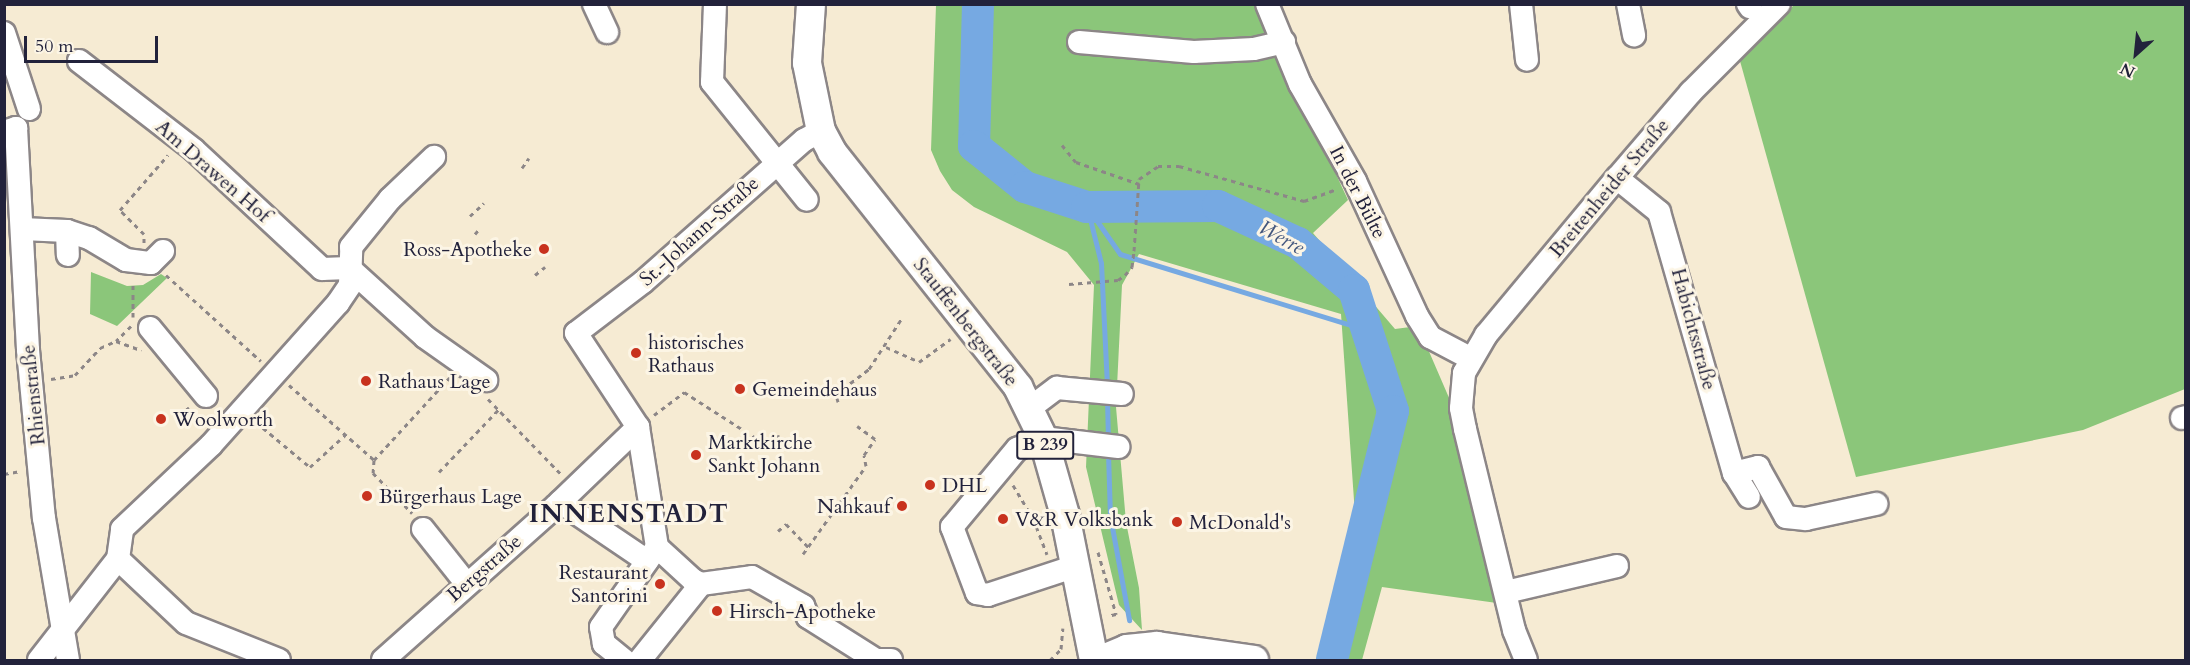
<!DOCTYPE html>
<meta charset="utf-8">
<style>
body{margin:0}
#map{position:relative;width:2190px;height:665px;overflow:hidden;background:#f6ebd3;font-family:Cardo,serif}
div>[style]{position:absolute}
.green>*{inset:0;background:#8bc67a}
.stream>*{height:5px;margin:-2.5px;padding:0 2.5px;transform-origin:2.5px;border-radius:2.5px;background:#76a9e2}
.river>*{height:32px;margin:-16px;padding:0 16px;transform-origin:16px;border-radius:16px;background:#76a9e2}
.path>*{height:3px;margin-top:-1.5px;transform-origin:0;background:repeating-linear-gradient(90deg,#8c8687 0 4.5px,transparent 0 9px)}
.roads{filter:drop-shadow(2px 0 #8c8687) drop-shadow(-2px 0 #8c8687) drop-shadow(0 2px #8c8687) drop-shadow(0 -2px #8c8687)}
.minor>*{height:22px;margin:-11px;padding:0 11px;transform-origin:11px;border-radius:11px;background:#fff}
.major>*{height:28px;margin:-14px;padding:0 14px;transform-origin:14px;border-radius:14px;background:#fff}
.dots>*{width:16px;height:16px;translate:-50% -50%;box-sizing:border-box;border:3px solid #fcf5e5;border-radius:50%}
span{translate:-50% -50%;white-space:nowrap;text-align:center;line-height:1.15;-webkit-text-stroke:6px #fcf5e5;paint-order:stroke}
.shield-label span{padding:2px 4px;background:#fcf5e5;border:2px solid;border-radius:4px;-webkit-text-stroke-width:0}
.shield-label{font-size:18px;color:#22223b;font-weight:700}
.street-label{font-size:20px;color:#22223b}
.poi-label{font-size:20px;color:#22223b}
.right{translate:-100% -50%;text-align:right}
.left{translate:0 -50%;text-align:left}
.water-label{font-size:21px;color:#44587e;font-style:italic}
.district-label{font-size:26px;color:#22223b;font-weight:700;letter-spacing:1.5px}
.frame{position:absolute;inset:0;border:6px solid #22223b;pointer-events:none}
.north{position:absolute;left:2106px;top:24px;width:60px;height:60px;-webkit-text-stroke:4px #fcf5e5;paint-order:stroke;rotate:207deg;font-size:16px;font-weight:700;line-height:24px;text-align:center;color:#22223b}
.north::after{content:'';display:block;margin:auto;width:21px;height:27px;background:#22223b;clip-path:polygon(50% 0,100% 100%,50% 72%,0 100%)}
.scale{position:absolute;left:24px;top:36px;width:134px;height:27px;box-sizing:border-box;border:3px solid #22223b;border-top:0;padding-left:8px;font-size:18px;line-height:21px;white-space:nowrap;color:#22223b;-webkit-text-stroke:4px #fcf5e5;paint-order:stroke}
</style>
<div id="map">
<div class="green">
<div style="clip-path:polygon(936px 5px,1257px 5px,1348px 200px,1313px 233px,1395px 329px,1418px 326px,1456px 414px,1504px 604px,1382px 587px,1362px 660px,1319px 660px,1356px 529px,1341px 314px,1139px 254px,1122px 285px,1116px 407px,1126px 522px,1139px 588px,1142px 630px,1119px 605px,1086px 467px,1094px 285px,1067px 252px,974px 207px,952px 190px,940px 171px,931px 150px)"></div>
<div style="clip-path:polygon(1794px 5px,2185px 5px,2185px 389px,2083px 430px,1856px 477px,1740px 61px)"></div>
<div style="clip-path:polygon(91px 272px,127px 286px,143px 285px,161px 274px,167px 278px,117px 326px,90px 314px)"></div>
</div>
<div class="stream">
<div style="left:1087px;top:207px;width:58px;rotate:76deg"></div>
<div style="left:1101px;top:263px;width:124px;rotate:87.2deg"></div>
<div style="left:1090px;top:211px;width:52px;rotate:55.1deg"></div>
<div style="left:1120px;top:254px;width:258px;rotate:17.1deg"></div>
<div style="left:1107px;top:399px;width:42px;rotate:88.6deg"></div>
<div style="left:1108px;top:453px;width:63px;rotate:88.2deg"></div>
<div style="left:1110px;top:516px;width:106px;rotate:79.6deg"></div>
</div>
<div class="river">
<div style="left:978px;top:4px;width:142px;rotate:91.6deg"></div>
<div style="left:974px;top:146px;width:65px;rotate:38.8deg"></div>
<div style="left:1025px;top:187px;width:65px;rotate:17.9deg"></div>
<div style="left:1087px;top:207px;width:131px;rotate:-0.4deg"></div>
<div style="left:1218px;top:206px;width:88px;rotate:24.8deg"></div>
<div style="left:1298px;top:243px;width:73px;rotate:40deg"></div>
<div style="left:1354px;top:290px;width:127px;rotate:72.1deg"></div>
<div style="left:1393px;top:411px;width:256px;rotate:103.8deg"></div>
</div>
<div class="path">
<div style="left:1062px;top:145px;width:22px;rotate:51deg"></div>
<div style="left:1076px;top:162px;width:67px;rotate:19.2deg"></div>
<div style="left:522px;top:168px;width:12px;rotate:-55deg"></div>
<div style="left:470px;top:216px;width:19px;rotate:-43deg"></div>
<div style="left:475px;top:234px;width:8px;rotate:-50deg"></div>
<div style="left:144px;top:243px;width:9px;rotate:-90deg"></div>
<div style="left:144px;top:234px;width:34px;rotate:-135deg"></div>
<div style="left:120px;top:210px;width:73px;rotate:-48.9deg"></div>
<div style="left:166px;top:275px;width:128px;rotate:42.2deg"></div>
<div style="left:535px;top:275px;width:13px;rotate:-39deg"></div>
<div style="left:1069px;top:284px;width:49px;rotate:-4.7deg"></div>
<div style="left:1118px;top:280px;width:9px;rotate:-36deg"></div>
<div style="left:1125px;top:275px;width:11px;rotate:-49deg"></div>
<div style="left:1132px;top:267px;width:16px;rotate:-83deg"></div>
<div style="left:1134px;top:251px;width:72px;rotate:-86deg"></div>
<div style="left:1139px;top:179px;width:23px;rotate:-34deg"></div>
<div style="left:1158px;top:166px;width:21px"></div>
<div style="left:1179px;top:166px;width:130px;rotate:15.6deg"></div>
<div style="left:1304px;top:201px;width:35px;rotate:-20deg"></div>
<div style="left:133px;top:317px;width:35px;rotate:-90deg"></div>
<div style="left:131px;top:326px;width:21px;rotate:135deg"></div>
<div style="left:116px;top:341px;width:27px;rotate:20deg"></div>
<div style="left:886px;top:347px;width:36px;rotate:24deg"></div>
<div style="left:919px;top:362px;width:39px;rotate:-36deg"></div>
<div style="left:51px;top:379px;width:24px;rotate:-9deg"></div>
<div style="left:75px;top:375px;width:37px;rotate:-47deg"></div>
<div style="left:100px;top:348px;width:17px;rotate:-24deg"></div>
<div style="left:289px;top:385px;width:113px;rotate:41.4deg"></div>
<div style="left:374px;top:460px;width:13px;rotate:94deg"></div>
<div style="left:373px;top:473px;width:56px;rotate:45.7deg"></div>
<div style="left:488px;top:399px;width:105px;rotate:45.8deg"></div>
<div style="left:838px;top:402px;width:8px;rotate:-104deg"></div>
<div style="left:836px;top:394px;width:41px;rotate:-37.1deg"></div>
<div style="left:869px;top:369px;width:61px;rotate:-57.1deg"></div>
<div style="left:187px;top:407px;width:23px;rotate:59deg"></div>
<div style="left:654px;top:415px;width:38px;rotate:-37deg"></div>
<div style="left:684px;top:392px;width:89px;rotate:32.6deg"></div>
<div style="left:759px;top:440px;width:21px;rotate:-11deg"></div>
<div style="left:256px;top:422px;width:70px;rotate:39.8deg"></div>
<div style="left:310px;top:467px;width:47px;rotate:-42.4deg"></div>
<div style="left:374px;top:460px;width:113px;rotate:-47.5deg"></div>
<div style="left:439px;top:472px;width:86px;rotate:-46.4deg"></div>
<div style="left:4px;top:474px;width:17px;rotate:-10deg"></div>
<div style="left:1013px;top:485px;width:39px;rotate:59deg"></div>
<div style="left:1033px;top:518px;width:39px;rotate:69deg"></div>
<div style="left:778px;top:531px;width:11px;rotate:-41deg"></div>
<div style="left:786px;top:524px;width:32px;rotate:46deg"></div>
<div style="left:1098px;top:552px;width:65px;rotate:73.8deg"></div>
<div style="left:1116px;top:614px;width:9px;rotate:167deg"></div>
<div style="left:803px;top:554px;width:108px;rotate:-54.4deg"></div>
<div style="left:866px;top:466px;width:11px;rotate:-100deg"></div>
<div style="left:864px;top:455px;width:19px;rotate:-55deg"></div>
<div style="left:875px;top:439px;width:22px;rotate:-144deg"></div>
<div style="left:1050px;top:660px;width:16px;rotate:-45deg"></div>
<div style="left:1061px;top:649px;width:21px;rotate:-85deg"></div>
</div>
<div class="roads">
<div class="minor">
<div style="left:594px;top:4px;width:31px;rotate:65deg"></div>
<div style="left:715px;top:4px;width:78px;rotate:92.2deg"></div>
<div style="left:712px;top:82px;width:151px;rotate:51.2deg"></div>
<div style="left:1267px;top:4px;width:87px;rotate:67.6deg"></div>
<div style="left:1300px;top:84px;width:112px;rotate:60.4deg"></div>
<div style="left:1355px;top:181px;width:149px;rotate:65.3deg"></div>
<div style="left:1417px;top:316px;width:25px;rotate:58deg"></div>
<div style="left:1430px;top:337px;width:45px;rotate:27.7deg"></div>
<div style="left:1521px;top:4px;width:56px;rotate:83.9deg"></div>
<div style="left:1628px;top:4px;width:32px;rotate:79deg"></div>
<div style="left:1748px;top:4px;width:4px;rotate:56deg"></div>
<div style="left:4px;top:33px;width:80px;rotate:71.8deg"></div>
<div style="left:1079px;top:42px;width:115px;rotate:5deg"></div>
<div style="left:1194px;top:52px;width:60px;rotate:-2.9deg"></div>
<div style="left:1254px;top:49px;width:31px;rotate:-13deg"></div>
<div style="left:79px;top:61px;width:145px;rotate:37.7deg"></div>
<div style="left:194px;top:150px;width:175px;rotate:42.9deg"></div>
<div style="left:322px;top:269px;width:27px;rotate:-2deg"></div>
<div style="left:349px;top:268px;width:103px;rotate:42.2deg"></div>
<div style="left:425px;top:337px;width:75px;rotate:35.2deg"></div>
<div style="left:821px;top:131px;width:19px;rotate:152deg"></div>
<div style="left:804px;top:140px;width:215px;rotate:138.6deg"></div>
<div style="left:643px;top:282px;width:84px;rotate:142.7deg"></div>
<div style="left:576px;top:333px;width:113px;rotate:56.6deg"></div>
<div style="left:638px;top:427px;width:121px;rotate:81deg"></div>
<div style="left:657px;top:547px;width:49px;rotate:42.5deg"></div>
<div style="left:693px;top:580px;width:9px;rotate:27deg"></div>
<div style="left:701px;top:584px;width:51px;rotate:-7.8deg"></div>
<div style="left:752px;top:577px;width:59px;rotate:29.6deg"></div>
<div style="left:803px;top:606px;width:12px;rotate:66deg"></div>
<div style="left:808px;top:617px;width:80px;rotate:32.3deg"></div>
<div style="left:876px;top:660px;width:15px"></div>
<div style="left:4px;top:132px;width:13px;rotate:-18deg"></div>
<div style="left:16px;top:128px;width:222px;rotate:86.9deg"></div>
<div style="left:28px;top:350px;width:169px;rotate:84.6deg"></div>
<div style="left:44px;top:518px;width:144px;rotate:80.4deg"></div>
<div style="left:1617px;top:178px;width:54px;rotate:39deg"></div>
<div style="left:1659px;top:212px;width:272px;rotate:74deg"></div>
<div style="left:1734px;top:473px;width:28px;rotate:58deg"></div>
<div style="left:22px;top:229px;width:45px;rotate:2.5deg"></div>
<div style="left:67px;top:231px;width:23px;rotate:18deg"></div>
<div style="left:89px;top:238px;width:43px;rotate:30.7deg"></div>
<div style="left:126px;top:260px;width:25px;rotate:7deg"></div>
<div style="left:151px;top:263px;width:17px;rotate:-45deg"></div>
<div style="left:67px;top:231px;width:24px;rotate:88deg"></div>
<div style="left:150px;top:328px;width:88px;rotate:50.5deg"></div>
<div style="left:1030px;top:408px;width:34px;rotate:-37deg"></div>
<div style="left:1057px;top:388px;width:65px;rotate:5.3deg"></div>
<div style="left:2182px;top:418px;width:4px;rotate:-14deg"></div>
<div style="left:1734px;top:473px;width:25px;rotate:-14deg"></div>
<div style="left:1758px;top:467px;width:57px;rotate:60.8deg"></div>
<div style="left:1786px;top:517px;width:20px;rotate:6deg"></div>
<div style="left:1806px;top:519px;width:72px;rotate:-12.1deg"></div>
<div style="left:560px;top:502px;width:105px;rotate:34.1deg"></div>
<div style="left:423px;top:529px;width:69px;rotate:51.5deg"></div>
<div style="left:118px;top:559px;width:30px;rotate:-82deg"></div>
<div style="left:122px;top:529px;width:122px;rotate:-43.3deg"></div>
<div style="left:211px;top:445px;width:191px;rotate:-48.2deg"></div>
<div style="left:338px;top:303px;width:22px;rotate:-56deg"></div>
<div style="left:350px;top:285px;width:38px;rotate:-88deg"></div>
<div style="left:351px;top:247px;width:62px;rotate:-50.9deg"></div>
<div style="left:390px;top:199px;width:61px;rotate:-43.7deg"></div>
<div style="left:118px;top:559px;width:93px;rotate:43.3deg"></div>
<div style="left:186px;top:623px;width:100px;rotate:21.7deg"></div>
<div style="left:1076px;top:566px;width:93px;rotate:161.8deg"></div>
<div style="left:988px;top:595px;width:11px;rotate:-170deg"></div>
<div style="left:977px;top:593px;width:71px;rotate:-110.7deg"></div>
<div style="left:952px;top:527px;width:102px;rotate:-50.2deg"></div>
<div style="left:1017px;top:449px;width:28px;rotate:-23deg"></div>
<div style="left:1043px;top:438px;width:76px;rotate:6.8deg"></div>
<div style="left:1506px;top:592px;width:114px;rotate:-13.2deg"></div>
<div style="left:39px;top:660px;width:128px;rotate:-52deg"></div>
<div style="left:383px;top:660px;width:232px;rotate:-41.7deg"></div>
<div style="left:556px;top:506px;width:114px;rotate:-43.9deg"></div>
<div style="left:624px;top:660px;width:26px;rotate:-141deg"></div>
<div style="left:604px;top:644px;width:17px;rotate:-100deg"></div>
<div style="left:601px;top:627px;width:98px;rotate:-55deg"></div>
<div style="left:640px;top:660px;width:97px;rotate:-51.2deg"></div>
<div style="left:1526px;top:660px;width:32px;rotate:-112deg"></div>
<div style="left:1514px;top:630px;width:207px;rotate:-103.7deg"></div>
<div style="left:1465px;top:429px;width:21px;rotate:-101deg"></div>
<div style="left:1461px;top:408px;width:35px;rotate:-85deg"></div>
<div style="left:1464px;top:373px;width:44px;rotate:-59.9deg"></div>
<div style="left:1486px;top:335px;width:204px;rotate:-50.2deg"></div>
<div style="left:1617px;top:178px;width:113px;rotate:-49.3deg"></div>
<div style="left:1691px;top:92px;width:124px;rotate:-45deg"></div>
</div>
<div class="major">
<div style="left:811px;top:4px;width:59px;rotate:93.9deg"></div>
<div style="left:807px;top:63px;width:69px;rotate:78.4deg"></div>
<div style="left:821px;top:131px;width:24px;rotate:62deg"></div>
<div style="left:832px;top:152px;width:300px;rotate:51.6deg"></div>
<div style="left:1018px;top:387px;width:57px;rotate:63.9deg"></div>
<div style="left:1043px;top:438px;width:80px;rotate:74.1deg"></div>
<div style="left:1065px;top:515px;width:148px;rotate:78.7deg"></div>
<div style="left:1101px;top:660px;width:28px;rotate:-23deg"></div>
<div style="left:1127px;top:649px;width:30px;rotate:-6deg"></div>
<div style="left:1157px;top:646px;width:98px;rotate:8.2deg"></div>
</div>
</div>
<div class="dots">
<div style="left:544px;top:249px;background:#c8321e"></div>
<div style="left:636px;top:353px;background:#c8321e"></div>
<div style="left:366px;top:381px;background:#c8321e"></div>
<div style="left:740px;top:389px;background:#c8321e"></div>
<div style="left:161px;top:419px;background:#c8321e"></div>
<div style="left:696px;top:455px;background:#c8321e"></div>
<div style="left:930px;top:485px;background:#c8321e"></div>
<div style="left:367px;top:496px;background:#c8321e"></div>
<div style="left:902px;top:506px;background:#c8321e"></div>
<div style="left:1003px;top:519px;background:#c8321e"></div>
<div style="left:1177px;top:522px;background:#c8321e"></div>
<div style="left:660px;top:584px;background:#c8321e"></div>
<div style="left:717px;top:611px;background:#c8321e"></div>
</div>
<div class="shield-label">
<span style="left:1045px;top:445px">B 239</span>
</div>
<div class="street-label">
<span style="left:213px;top:171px;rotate:41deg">Am Drawen Hof</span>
<span style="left:1609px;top:188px;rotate:-50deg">Breitenheider Straße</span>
<span style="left:1358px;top:192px;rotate:63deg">In der Bülte</span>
<span style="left:699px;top:231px;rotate:-42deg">St.-Johann-Straße</span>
<span style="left:966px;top:322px;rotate:52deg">Stauffenbergstraße</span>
<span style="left:1694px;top:329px;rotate:75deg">Habichtsstraße</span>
<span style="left:33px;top:395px;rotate:-96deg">Rhienstraße</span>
<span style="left:484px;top:568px;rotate:-41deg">Bergstraße</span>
</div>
<div class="poi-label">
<span class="right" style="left:532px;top:249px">Ross-Apotheke</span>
<span class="left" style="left:648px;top:354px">historisches<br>Rathaus</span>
<span class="left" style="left:378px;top:381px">Rathaus Lage</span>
<span class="left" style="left:752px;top:389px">Gemeindehaus</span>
<span class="left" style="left:173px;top:419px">Woolworth</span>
<span class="left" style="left:708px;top:454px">Marktkirche<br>Sankt Johann</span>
<span class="left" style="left:942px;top:485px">DHL</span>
<span class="left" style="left:379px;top:496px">Bürgerhaus Lage</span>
<span class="right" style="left:890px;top:506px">Nahkauf</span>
<span class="left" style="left:1015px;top:519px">V&amp;R Volksbank</span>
<span class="left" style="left:1189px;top:522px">McDonald's</span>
<span class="right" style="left:648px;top:584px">Restaurant<br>Santorini</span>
<span class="left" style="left:729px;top:611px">Hirsch-Apotheke</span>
</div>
<div class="water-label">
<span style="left:1281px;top:238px;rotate:29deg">Werre</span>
</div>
<div class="district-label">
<span style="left:629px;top:514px">INNENSTADT</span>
</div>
<div class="frame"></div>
<div class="north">N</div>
<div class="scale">50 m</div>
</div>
